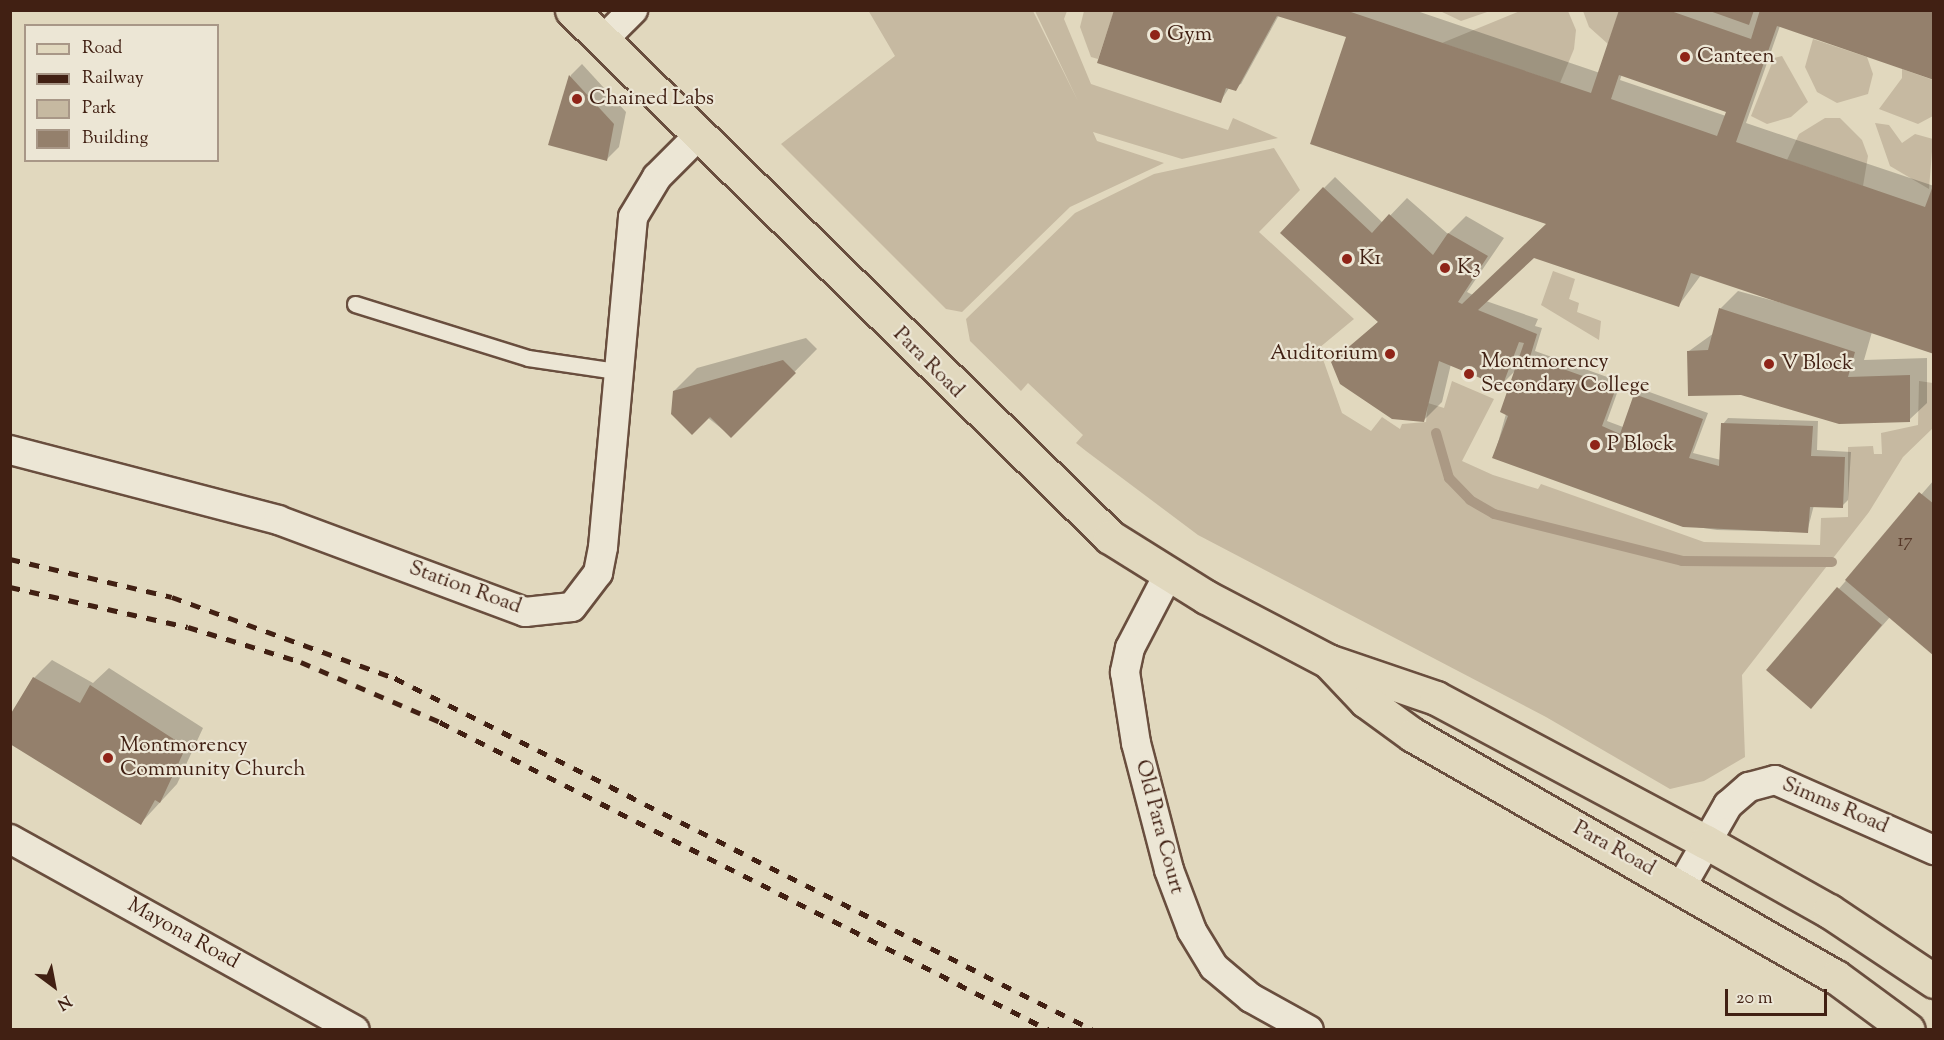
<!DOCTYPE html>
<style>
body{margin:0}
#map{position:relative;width:1944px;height:1040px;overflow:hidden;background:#e1d8be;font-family:"Sorts Mill Goudy",serif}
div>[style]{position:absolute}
.green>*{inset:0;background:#c6b9a1}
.shadow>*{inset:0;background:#0003}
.stream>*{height:10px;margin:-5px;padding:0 5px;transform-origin:5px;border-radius:5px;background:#ab9984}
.building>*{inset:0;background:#94806c}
.roads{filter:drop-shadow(2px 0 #694e3e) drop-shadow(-2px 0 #694e3e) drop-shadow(0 2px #694e3e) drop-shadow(0 -2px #694e3e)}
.service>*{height:15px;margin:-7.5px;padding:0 7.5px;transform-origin:7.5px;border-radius:7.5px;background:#ece6d5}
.minor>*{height:28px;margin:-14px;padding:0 14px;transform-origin:14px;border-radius:14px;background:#ece6d5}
.primary>*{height:33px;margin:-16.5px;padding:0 16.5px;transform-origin:16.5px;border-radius:16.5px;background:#e1d8be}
.rail>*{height:4.5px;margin-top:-2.25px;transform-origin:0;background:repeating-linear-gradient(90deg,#412013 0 10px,transparent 0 20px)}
.dots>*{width:16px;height:16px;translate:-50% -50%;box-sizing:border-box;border:3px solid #ece6d5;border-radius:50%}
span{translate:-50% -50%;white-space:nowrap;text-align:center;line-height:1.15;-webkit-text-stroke:4.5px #ece6d5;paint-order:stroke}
.number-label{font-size:18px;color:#563829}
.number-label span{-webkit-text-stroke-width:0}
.poi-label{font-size:21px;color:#412013}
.left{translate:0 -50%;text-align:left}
.right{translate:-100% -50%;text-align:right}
.street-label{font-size:21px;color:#412013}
.frame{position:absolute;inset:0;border:12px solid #412013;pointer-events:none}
.legend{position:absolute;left:24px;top:24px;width:195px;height:138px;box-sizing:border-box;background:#ece6d5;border:2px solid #a89787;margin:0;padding:8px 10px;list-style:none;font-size:18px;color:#412013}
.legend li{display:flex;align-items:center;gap:12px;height:30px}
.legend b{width:30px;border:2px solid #a89787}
.north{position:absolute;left:24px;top:956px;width:60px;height:60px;-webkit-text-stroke:4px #ece6d5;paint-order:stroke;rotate:148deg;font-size:16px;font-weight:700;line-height:24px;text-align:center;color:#412013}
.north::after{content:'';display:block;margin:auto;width:21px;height:27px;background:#412013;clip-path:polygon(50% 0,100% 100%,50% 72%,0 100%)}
.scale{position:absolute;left:1725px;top:989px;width:102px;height:27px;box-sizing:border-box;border:3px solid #412013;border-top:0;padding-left:8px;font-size:18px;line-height:21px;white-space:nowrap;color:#412013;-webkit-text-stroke:4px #ece6d5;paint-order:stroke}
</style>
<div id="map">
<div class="green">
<div style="clip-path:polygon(868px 10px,1033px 11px,1078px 101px,1035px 11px,1067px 11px,1064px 19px,1091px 84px,1228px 130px,1233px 118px,1278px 138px,1182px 159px,1093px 132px,1097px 141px,1164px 163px,1070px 207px,962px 312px,946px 309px,781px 144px,895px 56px)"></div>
<div style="clip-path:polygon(1084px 11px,1114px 11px,1098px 59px,1091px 57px,1080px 27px)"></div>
<div style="clip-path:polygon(1440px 11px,1490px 11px,1461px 21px)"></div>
<div style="clip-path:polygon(1520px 11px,1568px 11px,1576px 30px,1574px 49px,1560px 83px,1442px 43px)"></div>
<div style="clip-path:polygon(1583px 11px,1619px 11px,1608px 44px,1589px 27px)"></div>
<div style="clip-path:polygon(1813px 39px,1867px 57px,1873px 74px,1868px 94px,1837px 103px,1817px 92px,1805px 67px)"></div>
<div style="clip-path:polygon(1782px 56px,1808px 102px,1791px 117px,1767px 124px,1751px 116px,1774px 58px)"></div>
<div style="clip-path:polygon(1902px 69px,1933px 80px,1933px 116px,1918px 124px,1879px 109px,1902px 78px)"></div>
<div style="clip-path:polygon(1825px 118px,1840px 118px,1862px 140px,1868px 156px,1863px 186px,1787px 160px,1799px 134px)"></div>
<div style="clip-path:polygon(1875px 123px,1889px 125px,1902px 143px,1915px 134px,1933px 139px,1929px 189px,1890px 166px)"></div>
<div style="clip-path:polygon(1274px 148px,1300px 190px,1259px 232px,1354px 319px,1319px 348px,1342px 413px,1371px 431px,1382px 417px,1400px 429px,1402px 424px,1426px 422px,1428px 403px,1444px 408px,1452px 381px,1494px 399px,1462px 461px,1493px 475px,1538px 489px,1541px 484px,1704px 542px,1820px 545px,1821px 518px,1848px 517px,1848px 447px,1873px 446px,1874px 454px,1882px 454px,1881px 433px,1918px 425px,1919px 381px,1933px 383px,1933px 428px,1903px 457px,1869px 512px,1742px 675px,1745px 757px,1704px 781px,1670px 789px,1546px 717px,1198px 535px,1086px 451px,1076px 443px,1083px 435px,1028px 383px,1021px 391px,970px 341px,966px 319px,1075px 213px,1154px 174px)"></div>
<div style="clip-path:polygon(1553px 271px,1575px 279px,1569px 299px,1579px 303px,1577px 312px,1601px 321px,1599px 340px,1541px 305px)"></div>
</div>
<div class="shadow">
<div style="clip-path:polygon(evenodd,1115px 10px,1414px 10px,1600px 73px,1621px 10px,1934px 10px,1780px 26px,1746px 123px,1934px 186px,1934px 353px,1872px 332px,1864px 360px,1927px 358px,1927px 403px,1909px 420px,1689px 351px,1714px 333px,1720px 309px,1738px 291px,1796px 307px,1701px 275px,1679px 305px,1534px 256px,1486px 301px,1538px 319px,1535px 326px,1542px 328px,1535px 351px,1621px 382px,1607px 421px,1623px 427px,1641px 389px,1708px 413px,1693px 453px,1721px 460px,1723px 424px,1728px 418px,1818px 421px,1817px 450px,1851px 452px,1848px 500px,1842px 506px,1814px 505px,1807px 532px,1717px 530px,1683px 525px,1494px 457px,1519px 367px,1501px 385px,1451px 364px,1442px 402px,1424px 420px,1333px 363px,1379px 321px,1324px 188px,1335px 177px,1383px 223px,1407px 198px,1448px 234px,1466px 216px,1504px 238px,1467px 292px,1473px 295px,1548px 223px,1350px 31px,1279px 15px,1241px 84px,1229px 88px,1220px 102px,1115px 10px,1622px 74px,1728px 110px,1726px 116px,1620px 80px,1622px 74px)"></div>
<div style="clip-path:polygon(582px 64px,626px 112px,619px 147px,607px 159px,550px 144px,571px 75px)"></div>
<div style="clip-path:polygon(806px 338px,817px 349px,731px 436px,674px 391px,697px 368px)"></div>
<div style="clip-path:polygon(1934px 480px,1934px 654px,1890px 617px,1811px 706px,1768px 670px)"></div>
<div style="clip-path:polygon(52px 660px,93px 683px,109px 668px,203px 728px,177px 784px,141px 823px,34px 678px)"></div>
</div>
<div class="stream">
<div style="left:1436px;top:433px;width:47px;rotate:73.9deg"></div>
<div style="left:1449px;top:478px;width:30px;rotate:46deg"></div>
<div style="left:1470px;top:500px;width:28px;rotate:30deg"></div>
<div style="left:1494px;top:514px;width:194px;rotate:14deg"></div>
<div style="left:1682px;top:561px;width:150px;rotate:0.4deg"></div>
</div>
<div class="building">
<div style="clip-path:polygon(evenodd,1114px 10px,1345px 10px,1591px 93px,1619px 10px,1668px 10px,1751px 39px,1760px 10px,1934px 10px,1934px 80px,1777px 26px,1736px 142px,1925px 207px,1934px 183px,1934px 354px,1691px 273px,1679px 307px,1534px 258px,1478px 310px,1537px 334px,1530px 357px,1616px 388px,1602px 426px,1620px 434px,1634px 394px,1703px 419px,1689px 458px,1719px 466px,1721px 423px,1813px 426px,1811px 456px,1845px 457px,1843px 508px,1810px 507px,1808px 533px,1683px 527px,1492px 458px,1508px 416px,1500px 412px,1524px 343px,1519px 342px,1502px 387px,1439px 361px,1424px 422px,1392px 419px,1340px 384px,1331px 362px,1378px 322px,1280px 233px,1323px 187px,1372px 233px,1389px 214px,1433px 255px,1448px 233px,1488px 256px,1458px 302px,1462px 304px,1546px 224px,1310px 144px,1346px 37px,1277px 16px,1236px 91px,1226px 88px,1221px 103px,1097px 63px,1114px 10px,1619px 75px,1726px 112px,1717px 136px,1611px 99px,1619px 75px)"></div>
<div style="clip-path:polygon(1707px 10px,1754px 10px,1749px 25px)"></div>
<div style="clip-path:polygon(569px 75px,614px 124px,607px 161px,548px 145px)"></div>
<div style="clip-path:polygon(1719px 308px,1855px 352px,1848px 377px,1910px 375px,1910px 422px,1839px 424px,1741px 395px,1688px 396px,1687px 351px,1708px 350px)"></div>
<div style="clip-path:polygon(783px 360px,796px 373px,731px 438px,710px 417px,692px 435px,671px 414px,673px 391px)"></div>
<div style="clip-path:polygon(1919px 492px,1934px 504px,1934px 656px,1845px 580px)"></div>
<div style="clip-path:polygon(1837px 587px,1882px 625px,1811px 709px,1766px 670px)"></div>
<div style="clip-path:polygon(33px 677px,80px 703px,90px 685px,186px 747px,160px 803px,155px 800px,141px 825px,10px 744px,10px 715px)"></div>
</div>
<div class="roads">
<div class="service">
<div style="left:355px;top:304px;width:181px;rotate:17.3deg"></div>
<div style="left:528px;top:358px;width:89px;rotate:8.4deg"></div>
</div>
<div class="minor">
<div style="left:602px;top:41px;width:44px;rotate:-45deg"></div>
<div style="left:10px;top:450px;width:277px;rotate:14.6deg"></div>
<div style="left:278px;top:520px;width:264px;rotate:20.4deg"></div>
<div style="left:525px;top:612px;width:47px;rotate:-6.1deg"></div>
<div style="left:572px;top:607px;width:43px;rotate:-52.6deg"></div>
<div style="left:598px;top:573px;width:26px;rotate:-79deg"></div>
<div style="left:603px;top:547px;width:331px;rotate:-84.8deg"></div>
<div style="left:633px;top:217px;width:47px;rotate:-59deg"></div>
<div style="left:657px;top:177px;width:59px;rotate:-45deg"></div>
<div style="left:1168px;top:575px;width:82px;rotate:117.5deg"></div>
<div style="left:1130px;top:648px;width:25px;rotate:102deg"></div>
<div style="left:1125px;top:672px;width:72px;rotate:81.2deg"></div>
<div style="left:1136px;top:743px;width:131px;rotate:75.4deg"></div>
<div style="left:1169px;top:870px;width:65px;rotate:69.3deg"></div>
<div style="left:1192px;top:931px;width:42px;rotate:58.6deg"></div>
<div style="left:1214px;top:967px;width:48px;rotate:40deg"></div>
<div style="left:1251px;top:998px;width:66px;rotate:28.9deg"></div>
<div style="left:10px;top:839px;width:394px;rotate:29deg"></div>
<div style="left:1681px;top:887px;width:95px;rotate:-60.2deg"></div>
<div style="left:1728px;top:805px;width:28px;rotate:-41deg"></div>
<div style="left:1749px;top:787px;width:27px;rotate:-15deg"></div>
<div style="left:1775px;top:780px;width:174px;rotate:23.8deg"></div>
</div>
<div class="primary">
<div style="left:572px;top:10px;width:753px;rotate:44.41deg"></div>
<div style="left:1110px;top:537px;width:113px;rotate:32deg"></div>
<div style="left:1206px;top:597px;width:138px;rotate:27.7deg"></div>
<div style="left:1328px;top:661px;width:114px;rotate:18.9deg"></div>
<div style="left:1436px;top:698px;width:306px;rotate:28.1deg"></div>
<div style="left:1706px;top:842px;width:141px;rotate:29.3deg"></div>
<div style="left:1829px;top:911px;width:126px;rotate:33.7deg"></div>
<div style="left:1328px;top:661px;width:55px;rotate:46.5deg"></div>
<div style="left:1366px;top:701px;width:58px;rotate:35.9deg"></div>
<div style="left:1413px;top:735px;width:487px;rotate:29.8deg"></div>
<div style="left:1836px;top:977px;width:89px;rotate:36.4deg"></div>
</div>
</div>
<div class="rail">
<div style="left:10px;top:559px;width:166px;rotate:13.2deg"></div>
<div style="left:172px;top:597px;width:237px;rotate:20deg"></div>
<div style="left:395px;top:678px;width:782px;rotate:26.76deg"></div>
<div style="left:10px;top:587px;width:182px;rotate:12.7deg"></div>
<div style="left:188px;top:627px;width:118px;rotate:17.2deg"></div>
<div style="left:301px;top:662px;width:151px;rotate:23.3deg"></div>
<div style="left:440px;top:722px;width:682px;rotate:26.83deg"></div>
</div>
<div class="dots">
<div style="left:1155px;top:35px;background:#8f2418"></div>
<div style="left:1685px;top:57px;background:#8f2418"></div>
<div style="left:577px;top:99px;background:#8f2418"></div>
<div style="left:1347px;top:259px;background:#8f2418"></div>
<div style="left:1445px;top:268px;background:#8f2418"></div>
<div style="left:1390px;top:354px;background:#8f2418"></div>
<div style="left:1769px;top:364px;background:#8f2418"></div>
<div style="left:1469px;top:374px;background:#8f2418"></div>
<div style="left:1595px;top:445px;background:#8f2418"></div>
<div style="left:108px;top:758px;background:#8f2418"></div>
</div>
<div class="number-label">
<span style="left:1905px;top:542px">17</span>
</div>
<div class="poi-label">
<span class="left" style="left:1167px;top:35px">Gym</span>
<span class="left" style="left:1697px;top:57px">Canteen</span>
<span class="left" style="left:589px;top:99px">Chained Labs</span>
<span class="left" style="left:1359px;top:259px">K1</span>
<span class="left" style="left:1457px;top:268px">K3</span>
<span class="right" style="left:1378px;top:354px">Auditorium</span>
<span class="left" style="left:1481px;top:374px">Montmorency<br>Secondary College</span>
<span class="left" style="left:1781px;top:364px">V Block</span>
<span class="left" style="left:1607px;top:445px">P Block</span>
<span class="left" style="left:120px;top:758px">Montmorency<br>Community Church</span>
</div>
<div class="street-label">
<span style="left:928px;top:363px;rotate:45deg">Para Road</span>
<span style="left:465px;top:588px;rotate:20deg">Station Road</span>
<span style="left:1835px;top:806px;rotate:23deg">Simms Road</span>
<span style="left:1159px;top:827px;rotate:75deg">Old Para Court</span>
<span style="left:1614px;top:849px;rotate:29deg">Para Road</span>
<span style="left:183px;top:934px;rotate:29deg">Mayona Road</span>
</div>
<div class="frame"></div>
<ul class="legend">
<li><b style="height:8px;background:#e1d8be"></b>Road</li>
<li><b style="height:8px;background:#412013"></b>Railway</li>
<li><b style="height:16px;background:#c6b9a1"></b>Park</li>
<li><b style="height:16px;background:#94806c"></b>Building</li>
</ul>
<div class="north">N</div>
<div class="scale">20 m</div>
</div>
